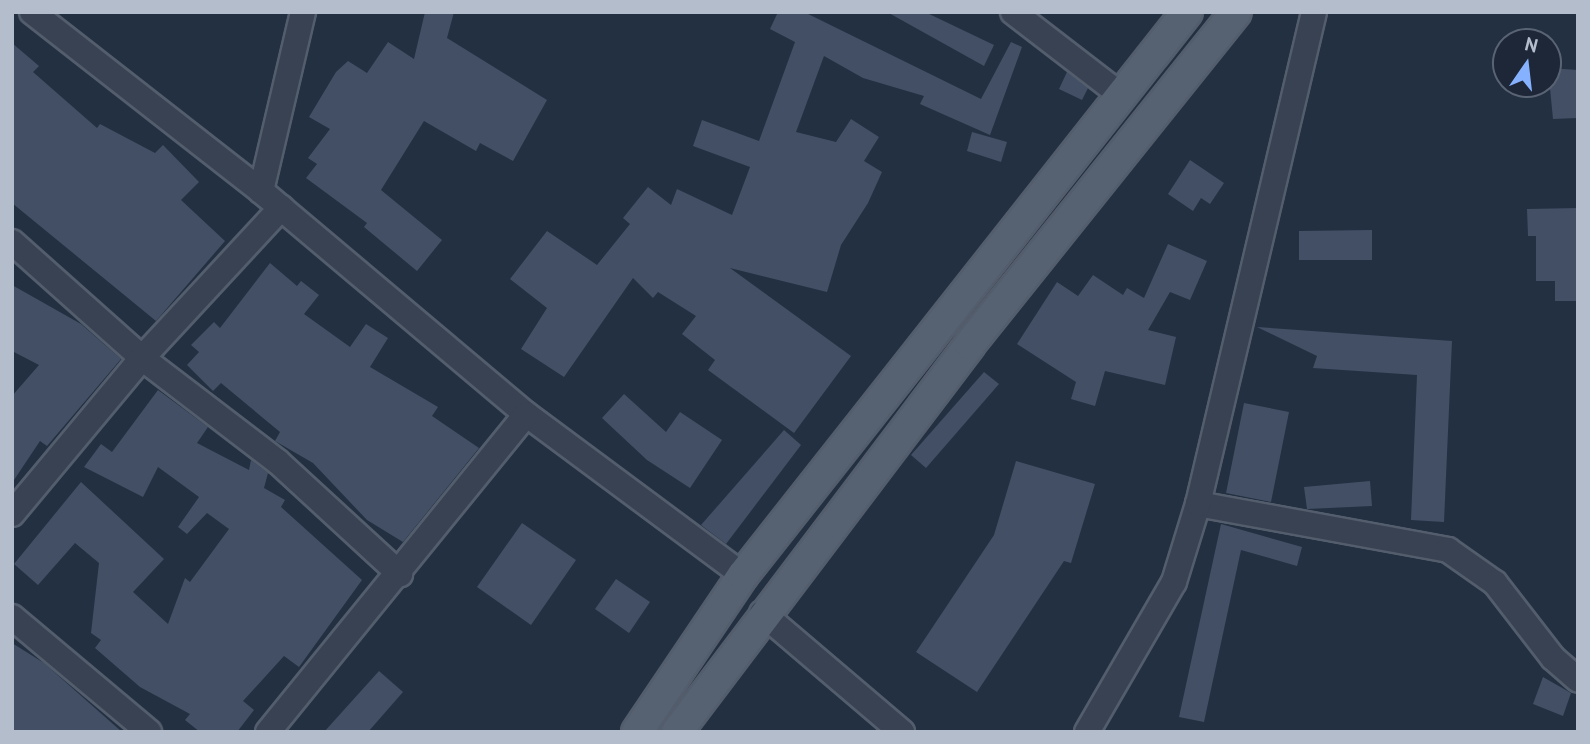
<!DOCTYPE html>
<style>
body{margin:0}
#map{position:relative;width:1590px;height:744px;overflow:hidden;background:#233042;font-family:"PT Sans",sans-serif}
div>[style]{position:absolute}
.building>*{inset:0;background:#424f65}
.roads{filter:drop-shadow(2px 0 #535d6c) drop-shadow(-2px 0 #535d6c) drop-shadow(0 2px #535d6c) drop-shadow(0 -2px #535d6c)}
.minor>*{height:24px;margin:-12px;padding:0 12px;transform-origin:12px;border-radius:12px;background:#384252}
.major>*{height:30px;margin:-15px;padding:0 15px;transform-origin:15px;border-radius:15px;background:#566172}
span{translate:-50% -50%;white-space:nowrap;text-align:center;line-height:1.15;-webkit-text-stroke:5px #1d2737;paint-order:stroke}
.frame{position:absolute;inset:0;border:14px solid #b4bdcc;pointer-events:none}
.north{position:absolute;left:1492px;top:28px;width:70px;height:70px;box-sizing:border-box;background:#1d2737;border:2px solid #596373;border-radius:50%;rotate:14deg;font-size:19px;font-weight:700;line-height:28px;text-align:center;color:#b4bdcc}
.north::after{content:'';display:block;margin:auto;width:24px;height:32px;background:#86b1ff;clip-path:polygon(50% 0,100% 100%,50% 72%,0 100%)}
</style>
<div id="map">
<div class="building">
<div style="clip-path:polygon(425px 12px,454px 12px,447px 38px,547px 100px,513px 161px,480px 143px,476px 151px,424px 121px,381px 190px,442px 240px,417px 271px,364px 227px,367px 223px,306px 178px,317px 164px,308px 158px,330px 129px,309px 117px,336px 72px,348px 61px,367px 73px,388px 42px,414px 59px)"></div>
<div style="clip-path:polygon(778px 12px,804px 12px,981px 99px,1011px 42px,1022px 47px,990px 135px,920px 104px,924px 96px,863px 78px,824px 56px,796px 132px,836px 142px,851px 119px,879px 137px,864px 161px,882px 172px,868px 203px,841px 245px,827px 292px,730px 268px,851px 356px,794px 433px,708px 370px,715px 360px,682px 334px,696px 316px,658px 292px,653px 298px,633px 278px,564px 377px,521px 349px,547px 308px,510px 279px,547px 231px,597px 265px,630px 224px,623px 218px,648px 187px,671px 205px,677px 189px,732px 215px,750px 167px,693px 146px,702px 120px,759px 141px,795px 42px,770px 29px)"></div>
<div style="clip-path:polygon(887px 12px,925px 12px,994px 45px,984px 66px)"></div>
<div style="clip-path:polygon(12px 43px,39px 66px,33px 72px,97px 128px,100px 124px,155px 153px,163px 145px,199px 182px,181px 200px,225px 241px,156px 321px,12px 203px)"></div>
<div style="clip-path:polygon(1548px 68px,1578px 70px,1578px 118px,1553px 119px)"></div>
<div style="clip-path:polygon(1067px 72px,1088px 88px,1082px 100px,1059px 89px)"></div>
<div style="clip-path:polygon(972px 132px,1007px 142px,1001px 162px,967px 151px)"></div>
<div style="clip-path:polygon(1190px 160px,1224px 183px,1210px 204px,1201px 198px,1193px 211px,1168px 194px)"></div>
<div style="clip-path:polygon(1578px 208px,1578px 301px,1555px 301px,1555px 281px,1536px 281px,1536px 236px,1528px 236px,1527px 209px)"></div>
<div style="clip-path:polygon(1372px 230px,1372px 260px,1299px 260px,1299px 231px)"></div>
<div style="clip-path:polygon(1168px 244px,1207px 261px,1190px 300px,1170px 292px,1148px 330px,1176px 337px,1165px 385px,1105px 371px,1095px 406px,1071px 399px,1076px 382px,1017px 344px,1057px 282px,1078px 296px,1093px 275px,1123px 295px,1127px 288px,1144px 298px)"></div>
<div style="clip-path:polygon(270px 263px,297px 286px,301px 281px,319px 295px,304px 314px,350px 347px,366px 324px,388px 338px,370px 367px,438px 407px,432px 416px,479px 448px,403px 542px,367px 520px,313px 463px,275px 441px,280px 432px,221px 383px,213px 391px,187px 365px,199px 352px,191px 345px,214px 322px,220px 328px)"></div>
<div style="clip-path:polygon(12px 285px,81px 324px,121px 359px,47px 446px,40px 441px,12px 483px,12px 396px,39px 365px,12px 351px)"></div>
<div style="clip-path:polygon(1257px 327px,1452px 341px,1444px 522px,1411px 520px,1417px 375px,1313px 368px,1317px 356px)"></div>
<div style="clip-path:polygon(984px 372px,999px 384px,926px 468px,911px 455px)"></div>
<div style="clip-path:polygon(158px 390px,208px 427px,197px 443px,249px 470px,251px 460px,268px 473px,264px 488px,285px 500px,281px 507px,362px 580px,299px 667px,284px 656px,243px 701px,254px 710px,237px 732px,200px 732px,185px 720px,190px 714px,140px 687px,95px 648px,101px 640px,91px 633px,99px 563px,75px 543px,38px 585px,14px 564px,81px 482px,164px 559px,133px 592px,168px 624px,185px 578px,190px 582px,229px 529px,207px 513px,187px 534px,178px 527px,199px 497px,158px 467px,143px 497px,84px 467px,101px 444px,112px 452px)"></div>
<div style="clip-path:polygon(624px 394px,666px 432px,680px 412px,722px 440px,690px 488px,647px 460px,602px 418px)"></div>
<div style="clip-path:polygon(1244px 403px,1289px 412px,1271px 502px,1226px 493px)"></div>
<div style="clip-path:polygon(784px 430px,801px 445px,726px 544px,701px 525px)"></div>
<div style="clip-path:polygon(1016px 461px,1095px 484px,1071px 563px,1064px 561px,977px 692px,916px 652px,994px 535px)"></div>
<div style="clip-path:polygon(1370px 481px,1372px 506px,1307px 509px,1304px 487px)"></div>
<div style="clip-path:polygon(522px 523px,576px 560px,531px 625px,477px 587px)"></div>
<div style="clip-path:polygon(1221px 524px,1302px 547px,1297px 566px,1241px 550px,1204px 722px,1179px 717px)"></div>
<div style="clip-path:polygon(616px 579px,650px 602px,629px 633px,595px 609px)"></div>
<div style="clip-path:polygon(12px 643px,44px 663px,122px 732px,12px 732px)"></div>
<div style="clip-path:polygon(379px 671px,403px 692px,368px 732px,324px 732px)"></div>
<div style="clip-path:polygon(1543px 677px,1571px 693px,1563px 716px,1533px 704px)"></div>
</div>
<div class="roads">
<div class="minor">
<div style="left:32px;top:12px;width:291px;rotate:38deg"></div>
<div style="left:261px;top:191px;width:346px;rotate:40.1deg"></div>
<div style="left:526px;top:414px;width:270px;rotate:36.6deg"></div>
<div style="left:1013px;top:12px;width:138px;rotate:37.6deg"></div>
<div style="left:261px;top:191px;width:184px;rotate:-76.8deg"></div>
<div style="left:12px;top:242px;width:174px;rotate:41.7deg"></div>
<div style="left:142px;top:358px;width:171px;rotate:37.4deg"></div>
<div style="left:278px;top:462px;width:166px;rotate:42.6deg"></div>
<div style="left:1198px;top:504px;width:254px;rotate:10.4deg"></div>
<div style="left:1448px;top:550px;width:57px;rotate:35.1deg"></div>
<div style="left:1495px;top:583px;width:95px;rotate:52.3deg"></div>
<div style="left:1553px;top:658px;width:33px;rotate:41deg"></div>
<div style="left:12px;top:514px;width:203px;rotate:-50.2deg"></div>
<div style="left:142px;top:358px;width:205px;rotate:-47.2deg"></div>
<div style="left:762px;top:613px;width:184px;rotate:40.4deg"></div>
<div style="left:12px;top:617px;width:179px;rotate:40deg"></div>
<div style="left:268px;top:732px;width:409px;rotate:-50.9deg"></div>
<div style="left:1087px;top:732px;width:173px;rotate:-59.9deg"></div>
<div style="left:1174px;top:582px;width:82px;rotate:-72.9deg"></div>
<div style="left:1198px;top:504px;width:505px;rotate:-76.73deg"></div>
</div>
<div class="major">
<div style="left:637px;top:732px;width:189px;rotate:-56deg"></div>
<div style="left:743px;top:575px;width:717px;rotate:-51.74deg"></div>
<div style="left:677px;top:732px;width:486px;rotate:-52.9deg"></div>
<div style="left:970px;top:344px;width:425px;rotate:-51.3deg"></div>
</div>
</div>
<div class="frame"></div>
<div class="north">N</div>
</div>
